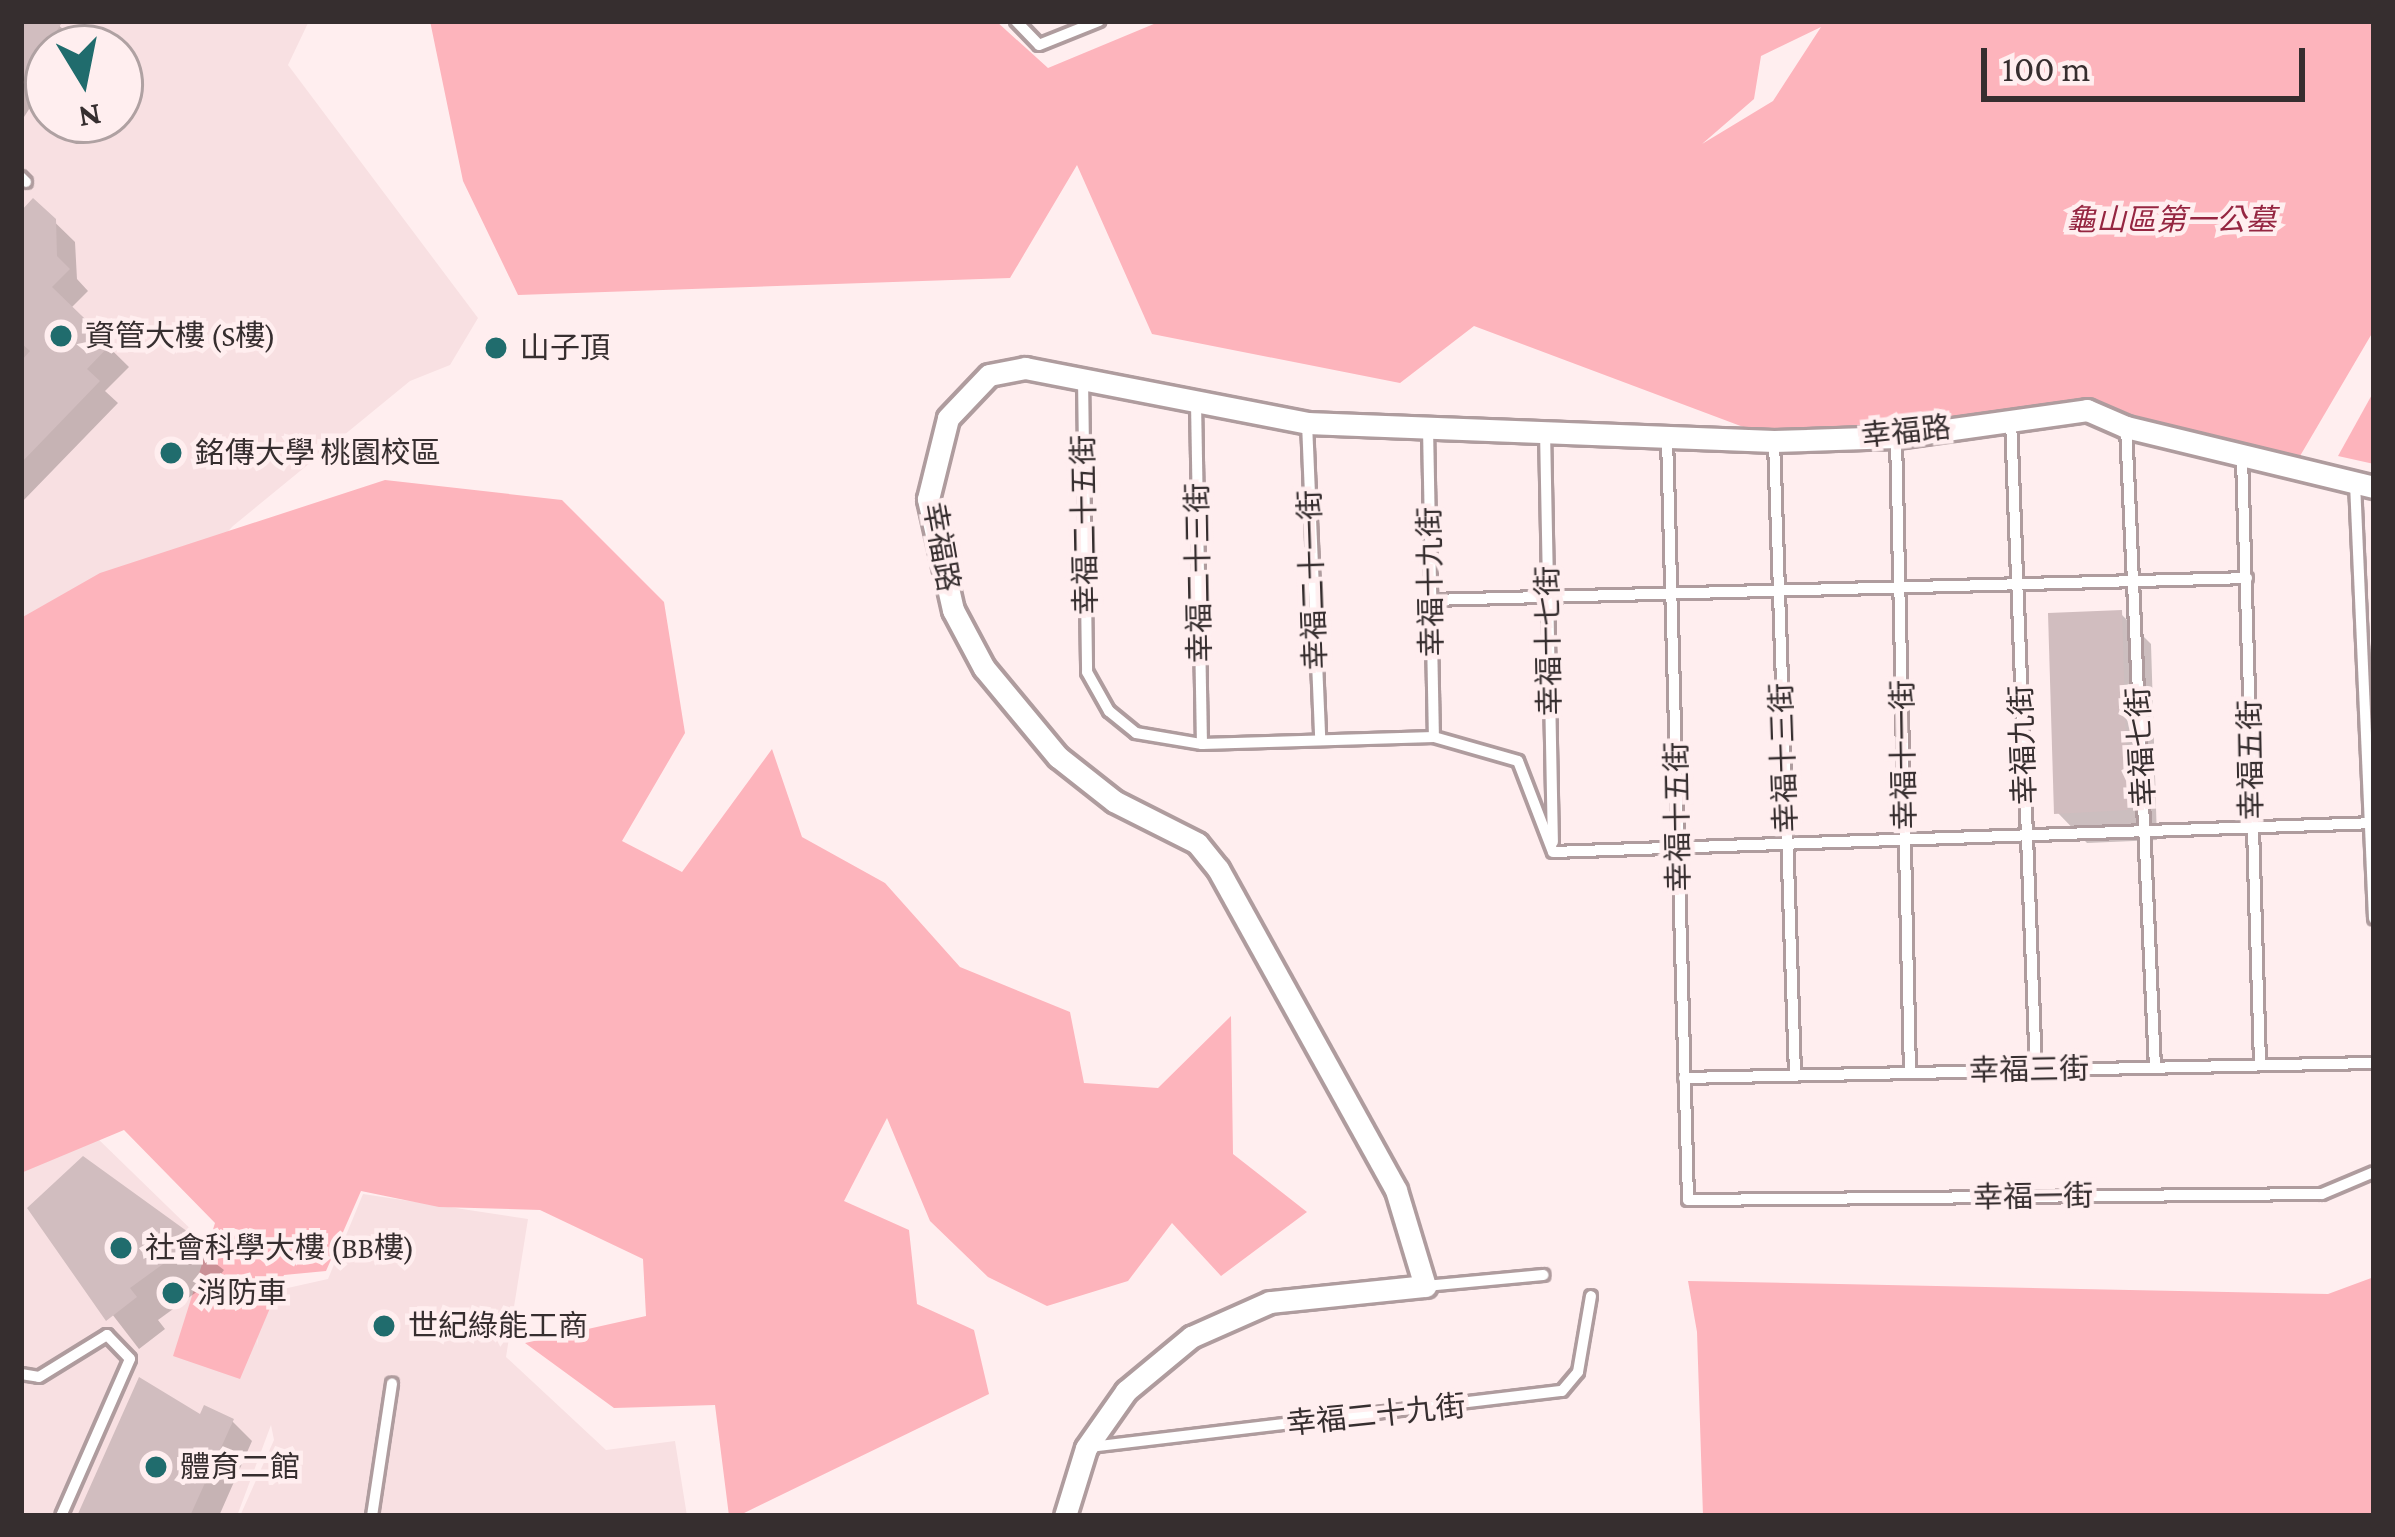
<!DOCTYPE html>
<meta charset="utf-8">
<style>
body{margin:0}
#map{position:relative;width:2395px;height:1537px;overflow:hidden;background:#ffeeef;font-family:"Crimson Pro","Noto Sans TC",serif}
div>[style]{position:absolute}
.built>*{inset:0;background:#f8e0e2}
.green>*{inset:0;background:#fdb4bc}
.shadow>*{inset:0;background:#0003}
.building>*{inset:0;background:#d1bdbf}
.roads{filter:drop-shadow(3px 0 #af9c9e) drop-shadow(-3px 0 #af9c9e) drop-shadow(0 3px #af9c9e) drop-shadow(0 -3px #af9c9e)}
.lane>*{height:10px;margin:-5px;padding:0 5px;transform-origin:5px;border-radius:5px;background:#fff}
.street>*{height:21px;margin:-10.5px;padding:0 10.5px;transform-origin:10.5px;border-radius:10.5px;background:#fff}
.dots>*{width:33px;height:33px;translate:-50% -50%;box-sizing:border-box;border:6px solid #ffeeef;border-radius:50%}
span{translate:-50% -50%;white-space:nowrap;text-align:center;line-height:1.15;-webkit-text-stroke:9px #ffeeef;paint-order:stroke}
.park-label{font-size:30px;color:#952641;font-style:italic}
.poi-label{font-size:30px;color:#362e2f}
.left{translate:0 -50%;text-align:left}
.street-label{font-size:30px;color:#362e2f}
.frame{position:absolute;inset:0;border:24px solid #362e2f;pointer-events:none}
.north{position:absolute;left:24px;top:24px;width:120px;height:120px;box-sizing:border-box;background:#ffeeef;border:3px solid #afa1a2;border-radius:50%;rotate:170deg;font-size:33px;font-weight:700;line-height:48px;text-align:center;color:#362e2f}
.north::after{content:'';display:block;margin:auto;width:42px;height:54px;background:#206c6d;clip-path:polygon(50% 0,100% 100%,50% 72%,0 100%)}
.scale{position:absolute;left:1981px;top:48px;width:324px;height:54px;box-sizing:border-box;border:6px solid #362e2f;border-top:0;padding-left:15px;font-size:36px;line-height:42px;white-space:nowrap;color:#362e2f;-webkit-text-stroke:9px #ffeeef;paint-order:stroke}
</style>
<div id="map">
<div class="built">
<div style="clip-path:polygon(evenodd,21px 21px,309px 21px,288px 65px,478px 318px,450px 365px,410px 381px,233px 526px,106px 662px,21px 806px,21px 21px,48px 48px,120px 48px,120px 120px,48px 120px,48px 48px)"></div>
<div style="clip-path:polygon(21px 1064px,204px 1242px,252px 1318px,258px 1346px,252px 1296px,328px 1279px,363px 1194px,528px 1219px,506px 1357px,606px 1450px,675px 1441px,687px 1516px,240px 1516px,274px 1440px,271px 1425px,237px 1516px,21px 1516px)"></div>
</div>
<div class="green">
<div style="clip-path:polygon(evenodd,430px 21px,996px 21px,1048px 68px,1161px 21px,2374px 21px,2374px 330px,2300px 456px,2129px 420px,2087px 401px,1894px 428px,1754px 431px,1474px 326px,1400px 383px,1152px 334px,1077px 165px,1010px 278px,518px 295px,463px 181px,430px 21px,1821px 27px,1773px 101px,1702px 144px,1754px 99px,1761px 56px,1821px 27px)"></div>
<div style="clip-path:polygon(2374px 391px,2374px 464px,2338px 456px)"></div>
<div style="clip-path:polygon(385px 480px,562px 500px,664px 602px,685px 733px,622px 841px,682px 872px,772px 749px,802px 837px,885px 883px,960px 967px,1070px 1012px,1084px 1083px,1158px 1088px,1231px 1016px,1233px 1154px,1307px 1212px,1221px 1276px,1172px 1223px,1128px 1281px,1047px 1306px,988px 1277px,930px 1221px,887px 1118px,844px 1201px,909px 1230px,917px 1304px,974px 1330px,989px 1394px,738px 1516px,729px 1516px,715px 1405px,614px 1408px,525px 1343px,646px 1316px,643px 1259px,540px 1210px,439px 1207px,361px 1191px,326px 1271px,284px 1275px,240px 1379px,173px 1356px,215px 1223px,124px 1130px,21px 1173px,21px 618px,100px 573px)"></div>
<div style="clip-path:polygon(2374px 1277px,2374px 1516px,1703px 1516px,1697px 1332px,1688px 1281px,2328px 1294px)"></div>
</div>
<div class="shadow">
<div style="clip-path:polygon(21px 21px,54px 21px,75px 40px,69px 48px,48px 48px,48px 80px,24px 117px)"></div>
<div style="clip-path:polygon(34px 202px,75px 242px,77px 279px,88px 291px,70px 309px,129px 367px,105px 391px,118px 403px,21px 503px,21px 215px)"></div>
<div style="clip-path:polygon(2120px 613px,2151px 644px,2157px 840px,2087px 843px,2057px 812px)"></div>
<div style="clip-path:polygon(83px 1160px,224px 1270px,208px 1292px,202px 1288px,158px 1320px,165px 1329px,139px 1349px,31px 1209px)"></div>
<div style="clip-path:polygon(140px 1382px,202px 1418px,232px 1421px,252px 1441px,219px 1516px,81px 1516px)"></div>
</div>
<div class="building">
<div style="clip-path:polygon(21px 21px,63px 21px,21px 85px)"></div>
<div style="clip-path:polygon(33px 198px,56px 219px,57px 256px,70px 269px,52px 287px,111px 344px,87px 369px,100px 381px,21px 463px,21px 361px,30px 351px,21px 343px,21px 211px)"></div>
<div style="clip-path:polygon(2122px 610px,2128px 810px,2054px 814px,2048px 613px)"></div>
<div style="clip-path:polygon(83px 1156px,195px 1237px,176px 1264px,170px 1259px,130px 1288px,137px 1297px,106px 1321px,27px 1208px)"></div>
<div style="clip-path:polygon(139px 1377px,200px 1414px,204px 1405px,234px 1419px,190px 1516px,77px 1516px)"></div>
</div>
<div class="roads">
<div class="lane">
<div style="left:1016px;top:21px;width:33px;rotate:46deg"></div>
<div style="left:1039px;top:45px;width:65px;rotate:-21.8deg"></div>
<div style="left:21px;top:177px;width:7px;rotate:45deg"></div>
<div style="left:1083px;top:378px;width:294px;rotate:89.2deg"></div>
<div style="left:1087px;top:672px;width:45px;rotate:60.6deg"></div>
<div style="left:1109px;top:711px;width:35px;rotate:39deg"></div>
<div style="left:1136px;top:733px;width:67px;rotate:9.5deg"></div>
<div style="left:1202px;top:744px;width:232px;rotate:-1.7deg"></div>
<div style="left:1434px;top:737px;width:87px;rotate:15.9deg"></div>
<div style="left:1518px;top:761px;width:97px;rotate:69deg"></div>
<div style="left:1196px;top:402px;width:342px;rotate:89deg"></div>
<div style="left:2011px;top:420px;width:650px;rotate:87.8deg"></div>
<div style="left:1307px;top:423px;width:315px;rotate:87.6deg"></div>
<div style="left:2126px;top:427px;width:642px;rotate:87.41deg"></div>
<div style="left:1428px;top:428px;width:309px;rotate:88.9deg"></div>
<div style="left:1545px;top:430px;width:412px;rotate:88.9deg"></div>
<div style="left:1896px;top:437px;width:636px;rotate:88.74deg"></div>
<div style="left:1667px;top:438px;width:762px;rotate:88.42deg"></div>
<div style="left:1688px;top:1200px;width:634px;rotate:-0.54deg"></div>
<div style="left:2322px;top:1194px;width:56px;rotate:-22.9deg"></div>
<div style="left:1774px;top:441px;width:634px;rotate:88.1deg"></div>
<div style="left:2242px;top:457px;width:608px;rotate:88.3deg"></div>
<div style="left:2355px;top:483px;width:436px;rotate:87.5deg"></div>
<div style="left:1431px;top:600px;width:816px;rotate:-1.54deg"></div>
<div style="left:1553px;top:852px;width:822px;rotate:-2.02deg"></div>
<div style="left:1684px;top:1078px;width:690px;rotate:-1.25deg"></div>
<div style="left:1425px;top:1286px;width:119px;rotate:-5.3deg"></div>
<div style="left:21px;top:1374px;width:18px;rotate:9deg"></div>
<div style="left:39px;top:1377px;width:80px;rotate:-31.7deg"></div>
<div style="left:107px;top:1335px;width:33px;rotate:46deg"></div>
<div style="left:130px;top:1359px;width:171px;rotate:113.7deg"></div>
<div style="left:1090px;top:1447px;width:475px;rotate:-6.8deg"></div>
<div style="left:1562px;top:1391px;width:25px;rotate:-50deg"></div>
<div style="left:1578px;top:1372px;width:77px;rotate:-80.3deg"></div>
<div style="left:372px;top:1516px;width:134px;rotate:-81.4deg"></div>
</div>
<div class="street">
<div style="left:1065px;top:1516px;width:71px;rotate:-72.8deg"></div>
<div style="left:1086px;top:1448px;width:70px;rotate:-54.9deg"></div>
<div style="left:1126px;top:1391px;width:85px;rotate:-39.7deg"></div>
<div style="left:1191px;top:1337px;width:86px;rotate:-23.9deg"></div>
<div style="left:1270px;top:1302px;width:156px;rotate:-5.9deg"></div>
<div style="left:1425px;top:1286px;width:100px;rotate:-106.8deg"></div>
<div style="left:1396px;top:1190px;width:367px;rotate:-119deg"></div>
<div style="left:1218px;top:869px;width:33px;rotate:-129deg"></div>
<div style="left:1197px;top:843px;width:93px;rotate:-153.2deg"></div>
<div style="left:1114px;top:801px;width:71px;rotate:-141.8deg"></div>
<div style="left:1058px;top:757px;width:116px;rotate:-129.7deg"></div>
<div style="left:984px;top:668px;width:66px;rotate:-118.1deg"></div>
<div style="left:953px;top:610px;width:114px;rotate:-102.7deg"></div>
<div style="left:928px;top:499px;width:83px;rotate:-76.1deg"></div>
<div style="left:948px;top:418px;width:59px;rotate:-46.4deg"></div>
<div style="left:989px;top:375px;width:37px;rotate:-11deg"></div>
<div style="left:1025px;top:368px;width:287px;rotate:11deg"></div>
<div style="left:1307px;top:423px;width:467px;rotate:2.2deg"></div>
<div style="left:1774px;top:441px;width:122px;rotate:-1.9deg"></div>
<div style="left:1896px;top:437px;width:193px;rotate:-8deg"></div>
<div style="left:2087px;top:410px;width:43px;rotate:23.6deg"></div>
<div style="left:2126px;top:427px;width:255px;rotate:13.6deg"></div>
</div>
</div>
<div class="dots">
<div style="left:61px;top:336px;background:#206c6d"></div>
<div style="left:496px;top:348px;background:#206c6d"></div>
<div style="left:171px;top:453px;background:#206c6d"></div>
<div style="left:121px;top:1248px;background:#206c6d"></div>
<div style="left:173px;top:1293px;background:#206c6d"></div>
<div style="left:384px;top:1326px;background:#206c6d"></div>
<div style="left:156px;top:1467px;background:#206c6d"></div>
</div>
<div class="park-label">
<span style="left:2171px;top:220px">龜山區第一公墓</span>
</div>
<div class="poi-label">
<span class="left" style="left:85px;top:336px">資管大樓 (S樓)</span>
<span class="left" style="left:520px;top:348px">山子頂</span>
<span class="left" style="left:195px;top:453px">銘傳大學 桃園校區</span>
<span class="left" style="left:145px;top:1248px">社會科學大樓 (BB樓)</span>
<span class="left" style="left:197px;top:1293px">消防車</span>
<span class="left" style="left:408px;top:1326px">世紀綠能工商</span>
<span class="left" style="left:180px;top:1467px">體育二館</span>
</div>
<div class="street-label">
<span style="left:1906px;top:432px;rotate:-6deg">幸福路</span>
<span style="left:1085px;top:525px;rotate:-91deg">幸福二十五街</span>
<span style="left:941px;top:547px;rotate:80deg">幸福路</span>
<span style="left:1199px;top:573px;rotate:-91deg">幸福二十三街</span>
<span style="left:1313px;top:580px;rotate:-92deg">幸福二十一街</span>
<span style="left:1431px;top:582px;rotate:-91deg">幸福十九街</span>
<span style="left:1549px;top:641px;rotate:-91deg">幸福十七街</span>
<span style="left:2023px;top:745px;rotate:-92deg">幸福九街</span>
<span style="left:2141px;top:747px;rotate:-93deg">幸福七街</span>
<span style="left:1904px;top:755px;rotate:-91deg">幸福十一街</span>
<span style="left:1784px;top:758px;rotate:-92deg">幸福十三街</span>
<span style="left:2251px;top:760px;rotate:-91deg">幸福五街</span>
<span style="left:1678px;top:817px;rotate:-91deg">幸福十五街</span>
<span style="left:2029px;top:1070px;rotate:-1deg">幸福三街</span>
<span style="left:2033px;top:1197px;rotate:-1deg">幸福一街</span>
<span style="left:1376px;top:1415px;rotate:-6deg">幸福二十九街</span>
</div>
<div class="frame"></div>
<div class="north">N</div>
<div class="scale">100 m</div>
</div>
